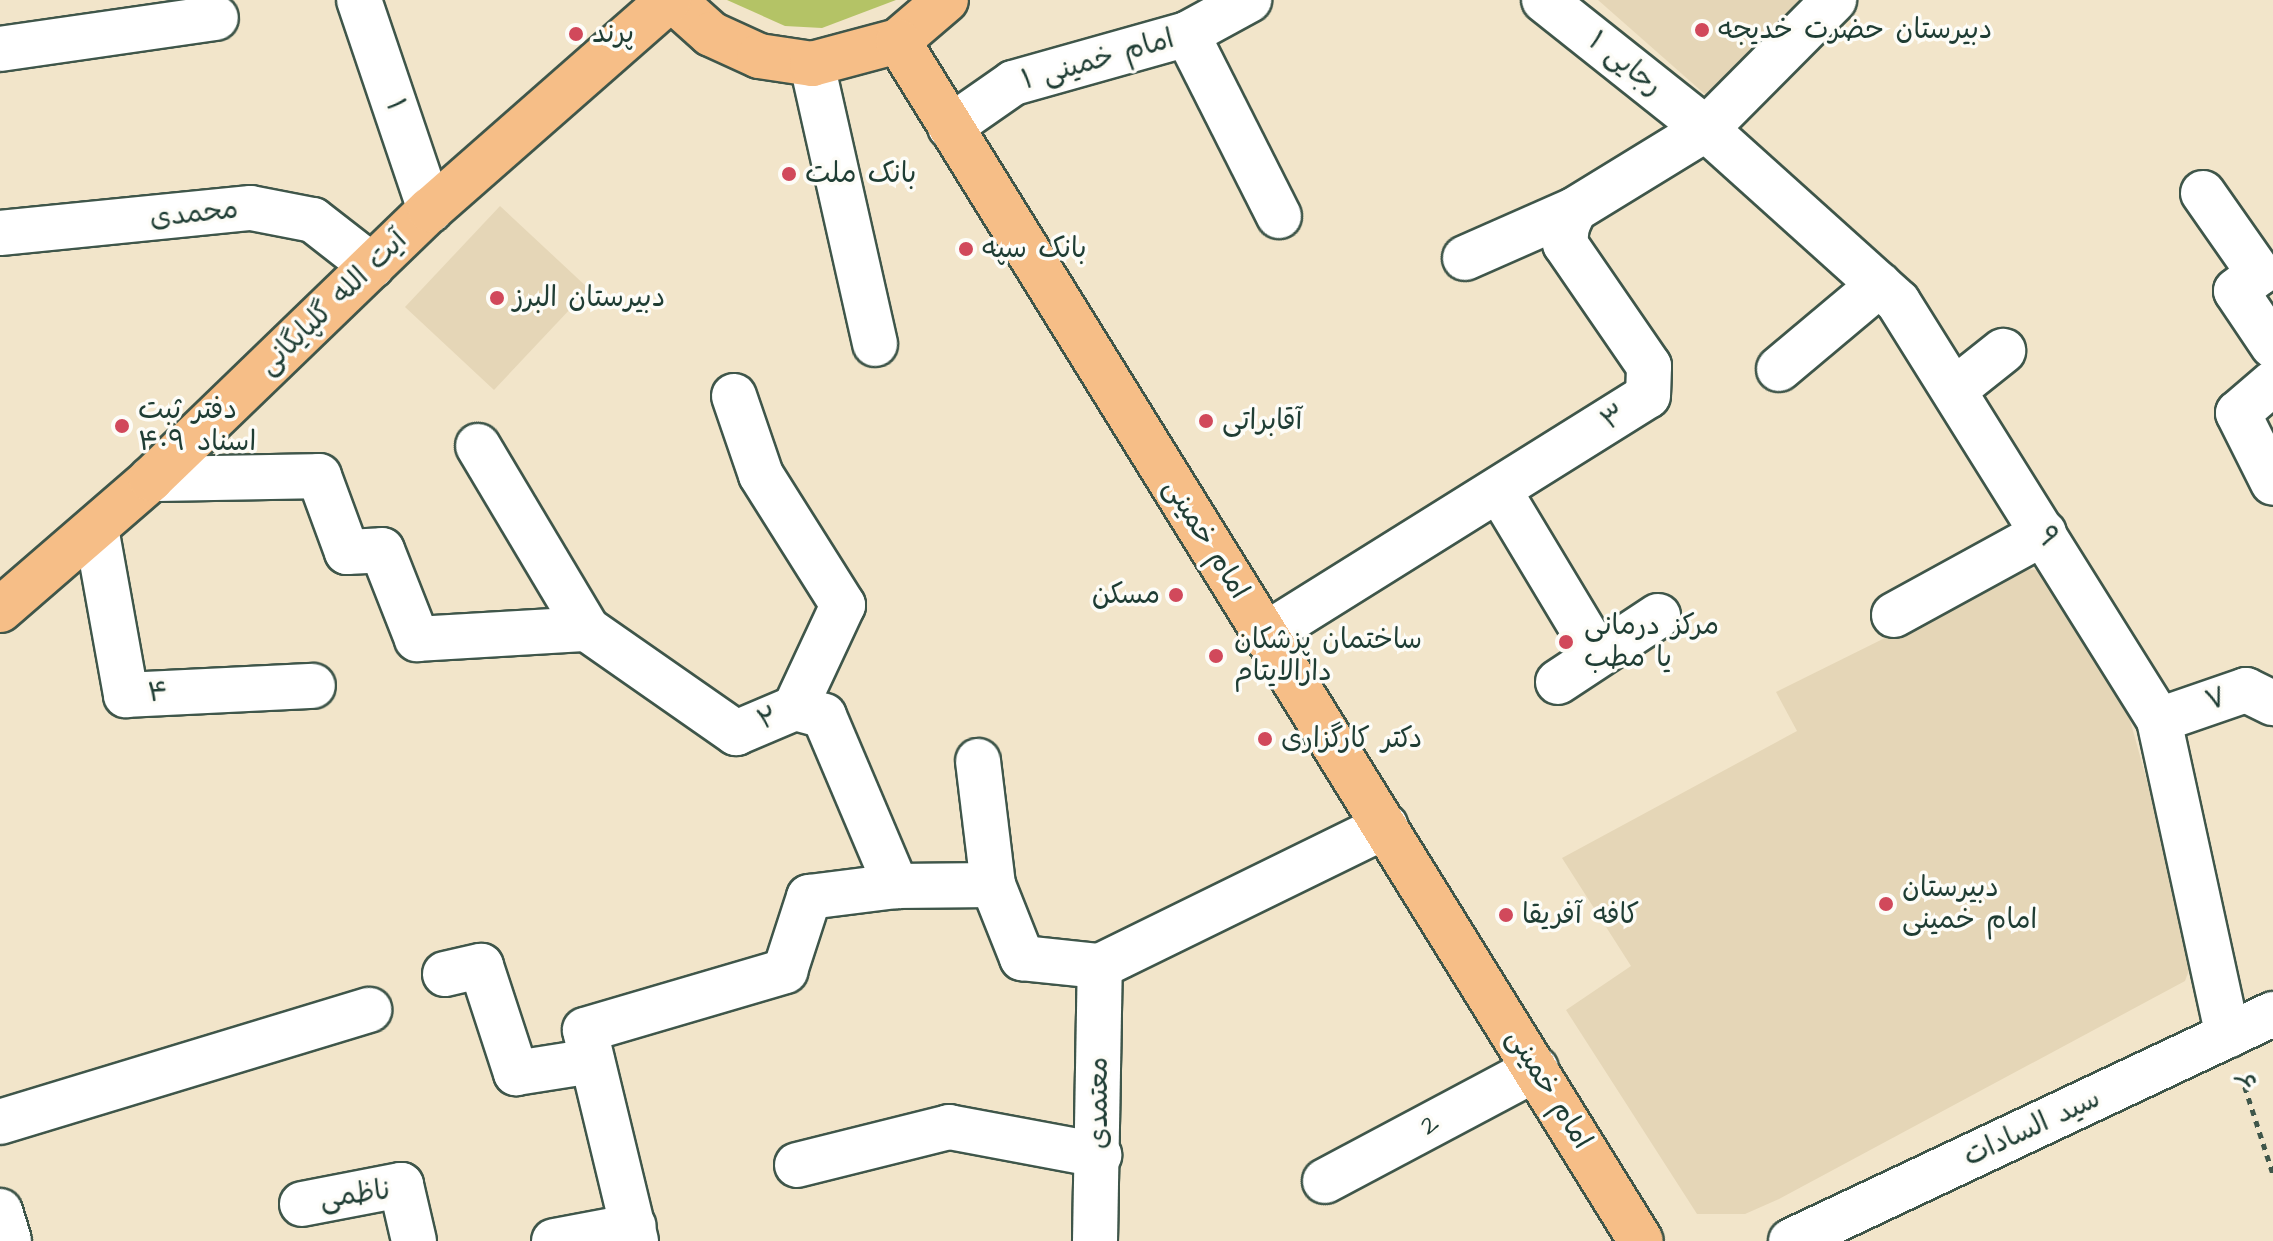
<!DOCTYPE html>
<meta charset="utf-8">
<style>
body{margin:0}
#map{position:relative;width:2273px;height:1241px;overflow:hidden;background:#f2e5ca;font-family:"Architects Daughter","Playpen Sans Arabic",sans-serif}
div>[style]{position:absolute}
.built>*{inset:0;background:#e5d6b7}
.green>*{inset:0;background:#b4c366}
.path>*{height:5px;margin-top:-2.5px;transform-origin:0;background:repeating-linear-gradient(90deg,#3f564a 0 6px,transparent 0 12px)}
.roads{filter:drop-shadow(2px 0 #3f564a) drop-shadow(-2px 0 #3f564a) drop-shadow(0 2px #3f564a) drop-shadow(0 -2px #3f564a)}
.minor>*{height:44px;margin:-22px;padding:0 22px;transform-origin:22px;border-radius:22px;background:#fff}
.major>*{height:44px;margin:-22px;padding:0 22px;transform-origin:22px;border-radius:22px;background:#f6be87}
.dots>*{width:22px;height:22px;translate:-50% -50%;box-sizing:border-box;border:4px solid #fdfcf7;border-radius:50%}
span{translate:-50% -50%;white-space:nowrap;text-align:center;line-height:1.15;-webkit-text-stroke:7px #fdfcf7;paint-order:stroke}
.poi-label{font-size:28px;color:#1f3d34}
.left{translate:0 -50%;text-align:left}
.right{translate:-100% -50%;text-align:right}
.street-label{font-size:28px;color:#1f3d34}
</style>
<div id="map">
<div class="built">
<div style="clip-path:polygon(1598px 0,1802px 0,1707px 96px)"></div>
<div style="clip-path:polygon(500px 206px,589px 289px,494px 390px,405px 307px)"></div>
<div style="clip-path:polygon(2024px 569px,2050px 571px,2125px 702px,2195px 954px,2185px 981px,1779px 1199px,1745px 1214px,1697px 1214px,1566px 1010px,1631px 966px,1562px 858px,1797px 731px,1776px 692px)"></div>
</div>
<div class="green">
<div style="clip-path:polygon(727px 0,896px 0,822px 28px,785px 26px)"></div>
</div>
<div class="path">
<div style="left:2241px;top:1075px;width:104px;rotate:72.1deg"></div>
</div>
<div class="roads">
<div class="minor">
<div style="left:359px;top:0;width:222px;rotate:71.3deg"></div>
<div style="left:1544px;top:0;width:207px;rotate:38.5deg"></div>
<div style="left:1706px;top:129px;width:258px;rotate:42deg"></div>
<div style="left:1898px;top:302px;width:493px;rotate:58deg"></div>
<div style="left:2159px;top:720px;width:323px;rotate:77.7deg"></div>
<div style="left:1187px;top:34px;width:204px;rotate:63.2deg"></div>
<div style="left:0;top:49px;width:218px;rotate:-8.2deg"></div>
<div style="left:812px;top:64px;width:287px;rotate:77.3deg"></div>
<div style="left:950px;top:127px;width:77px;rotate:-34.9deg"></div>
<div style="left:1013px;top:83px;width:181px;rotate:-15.7deg"></div>
<div style="left:1187px;top:34px;width:71px;rotate:-28.7deg"></div>
<div style="left:2203px;top:193px;width:98px;rotate:55deg"></div>
<div style="left:2259px;top:273px;width:29px;rotate:142deg"></div>
<div style="left:2236px;top:291px;width:66px;rotate:56.1deg"></div>
<div style="left:0;top:233px;width:252px;rotate:-5.7deg"></div>
<div style="left:251px;top:208px;width:63px;rotate:11deg"></div>
<div style="left:313px;top:220px;width:75px;rotate:37.9deg"></div>
<div style="left:1465px;top:258px;width:119px;rotate:-23.8deg"></div>
<div style="left:1779px;top:369px;width:131px;rotate:-40deg"></div>
<div style="left:2273px;top:383px;width:46px;rotate:139.4deg"></div>
<div style="left:2238px;top:413px;width:78px;rotate:63.4deg"></div>
<div style="left:1954px;top:390px;width:63px;rotate:-38.5deg"></div>
<div style="left:734px;top:396px;width:83px;rotate:71.1deg"></div>
<div style="left:761px;top:475px;width:154px;rotate:57.8deg"></div>
<div style="left:843px;top:605px;width:114px;rotate:115deg"></div>
<div style="left:478px;top:446px;width:213px;rotate:59.2deg"></div>
<div style="left:151px;top:479px;width:168px;rotate:-1deg"></div>
<div style="left:319px;top:476px;width:81px;rotate:69.8deg"></div>
<div style="left:347px;top:552px;width:35px;rotate:-3deg"></div>
<div style="left:382px;top:550px;width:96px;rotate:68.5deg"></div>
<div style="left:417px;top:639px;width:170px;rotate:-3.4deg"></div>
<div style="left:587px;top:629px;width:182px;rotate:34.9deg"></div>
<div style="left:736px;top:733px;width:64px;rotate:-23deg"></div>
<div style="left:795px;top:708px;width:30px;rotate:15deg"></div>
<div style="left:824px;top:716px;width:185px;rotate:67deg"></div>
<div style="left:896px;top:886px;width:97px;rotate:-0.6deg"></div>
<div style="left:993px;top:885px;width:79px;rotate:68.3deg"></div>
<div style="left:1022px;top:958px;width:78px;rotate:5.9deg"></div>
<div style="left:1100px;top:966px;width:318px;rotate:-26.1deg"></div>
<div style="left:1500px;top:492px;width:190px;rotate:59deg"></div>
<div style="left:96px;top:528px;width:170px;rotate:79.8deg"></div>
<div style="left:126px;top:695px;width:187px;rotate:-2.8deg"></div>
<div style="left:1894px;top:615px;width:171px;rotate:-28.7deg"></div>
<div style="left:1265px;top:635px;width:451px;rotate:-32deg"></div>
<div style="left:1648px;top:396px;width:30px;rotate:-88deg"></div>
<div style="left:1649px;top:366px;width:148px;rotate:-124.5deg"></div>
<div style="left:1565px;top:244px;width:18px;rotate:-84deg"></div>
<div style="left:1567px;top:226px;width:17px;rotate:-66deg"></div>
<div style="left:1574px;top:210px;width:155px;rotate:-31.5deg"></div>
<div style="left:1706px;top:129px;width:182px;rotate:-45.2deg"></div>
<div style="left:1558px;top:682px;width:120px;rotate:-33.4deg"></div>
<div style="left:2159px;top:720px;width:92px;rotate:-19deg"></div>
<div style="left:2246px;top:690px;width:30px;rotate:26deg"></div>
<div style="left:978px;top:761px;width:125px;rotate:83.1deg"></div>
<div style="left:445px;top:974px;width:37px;rotate:-13deg"></div>
<div style="left:481px;top:966px;width:113px;rotate:71.9deg"></div>
<div style="left:516px;top:1073px;width:77px;rotate:-9deg"></div>
<div style="left:0;top:1122px;width:386px;rotate:-16.9deg"></div>
<div style="left:797px;top:1165px;width:157px;rotate:-14deg"></div>
<div style="left:949px;top:1127px;width:153px;rotate:10.6deg"></div>
<div style="left:1325px;top:1181px;width:239px;rotate:-28deg"></div>
<div style="left:302px;top:1204px;width:101px;rotate:-10.9deg"></div>
<div style="left:401px;top:1185px;width:57px;rotate:76.9deg"></div>
<div style="left:0;top:1211px;width:31px;rotate:73deg"></div>
<div style="left:554px;top:1241px;width:81px;rotate:-10.6deg"></div>
<div style="left:636px;top:1241px;width:217px;rotate:-103.6deg"></div>
<div style="left:585px;top:1030px;width:209px;rotate:-16.4deg"></div>
<div style="left:785px;top:971px;width:78px;rotate:-72deg"></div>
<div style="left:809px;top:897px;width:88px;rotate:-7.2deg"></div>
<div style="left:1095px;top:1241px;width:275px;rotate:-89deg"></div>
<div style="left:1791px;top:1241px;width:533px;rotate:-25.22deg"></div>
</div>
<div class="major">
<div style="left:673px;top:0;width:51px;rotate:41.8deg"></div>
<div style="left:711px;top:34px;width:53px;rotate:24.6deg"></div>
<div style="left:759px;top:56px;width:54px;rotate:8.6deg"></div>
<div style="left:812px;top:64px;width:89px;rotate:-15deg"></div>
<div style="left:898px;top:41px;width:63px;rotate:-40.5deg"></div>
<div style="left:898px;top:41px;width:1411px;rotate:58.24deg"></div>
<div style="left:0;top:610px;width:200px;rotate:-40.9deg"></div>
<div style="left:151px;top:479px;width:388px;rotate:-44deg"></div>
<div style="left:430px;top:210px;width:318px;rotate:-41.3deg"></div>
</div>
</div>
<div class="dots">
<div style="left:1702px;top:30px;background:#d1495b"></div>
<div style="left:576px;top:34px;background:#d1495b"></div>
<div style="left:789px;top:174px;background:#d1495b"></div>
<div style="left:966px;top:249px;background:#d1495b"></div>
<div style="left:497px;top:298px;background:#d1495b"></div>
<div style="left:1206px;top:421px;background:#d1495b"></div>
<div style="left:122px;top:426px;background:#d1495b"></div>
<div style="left:1176px;top:595px;background:#d1495b"></div>
<div style="left:1566px;top:642px;background:#d1495b"></div>
<div style="left:1216px;top:656px;background:#d1495b"></div>
<div style="left:1265px;top:739px;background:#d1495b"></div>
<div style="left:1886px;top:904px;background:#d1495b"></div>
<div style="left:1506px;top:915px;background:#d1495b"></div>
</div>
<div class="poi-label">
<span class="left" style="left:1718px;top:30px">دبیرستان حضرت خدیجه</span>
<span class="left" style="left:592px;top:34px">پرند</span>
<span class="left" style="left:805px;top:174px">بانک ملت</span>
<span class="left" style="left:982px;top:249px">بانک سپه</span>
<span class="left" style="left:513px;top:298px">دبیرستان البرز</span>
<span class="left" style="left:138px;top:426px">دفتر ثبت<br>اسناد ۴۰۹</span>
<span class="left" style="left:1222px;top:421px">آقابراتی</span>
<span class="right" style="left:1160px;top:595px">مسکن</span>
<span class="left" style="left:1584px;top:642px">مرکز درمانی<br>یا مطب</span>
<span class="left" style="left:1234px;top:656px">ساختمان پزشکان<br>دارالایتام</span>
<span class="left" style="left:1281px;top:739px">دکتر کارگزاری</span>
<span class="left" style="left:1902px;top:904px">دبیرستان<br>امام خمینی</span>
<span class="left" style="left:1522px;top:915px">کافه آفریقا</span>
</div>
<div class="street-label">
<span style="left:1098px;top:60px;rotate:-16deg">امام خمینی ۱</span>
<span style="left:1625px;top:64px;rotate:38deg">رجایی ۱</span>
<span style="left:395px;top:105px;rotate:71deg">۱</span>
<span style="left:194px;top:214px;rotate:-6deg">محمدی</span>
<span style="left:333px;top:303px;rotate:-44deg">آیت الله گلپایگانی</span>
<span style="left:1614px;top:418px;rotate:-33deg">۳</span>
<span style="left:2047px;top:537px;rotate:58deg">۹</span>
<span style="left:1206px;top:539px;rotate:58deg">امام خمینی</span>
<span style="left:158px;top:693px;rotate:-3deg">۴</span>
<span style="left:2216px;top:700px;rotate:-19deg">۷</span>
<span style="left:768px;top:719px;rotate:-23deg">۲</span>
<span style="left:2243px;top:1082px;rotate:72deg">۶</span>
<span style="left:1549px;top:1089px;rotate:58deg">امام خمینی</span>
<span style="left:1099px;top:1103px;rotate:-90deg">معتمدی</span>
<span style="left:1430px;top:1125px;rotate:-28deg">2</span>
<span style="left:2032px;top:1128px;rotate:-25deg">سید السادات</span>
<span style="left:355px;top:1195px;rotate:-8deg">ناظمی</span>
</div>
</div>
